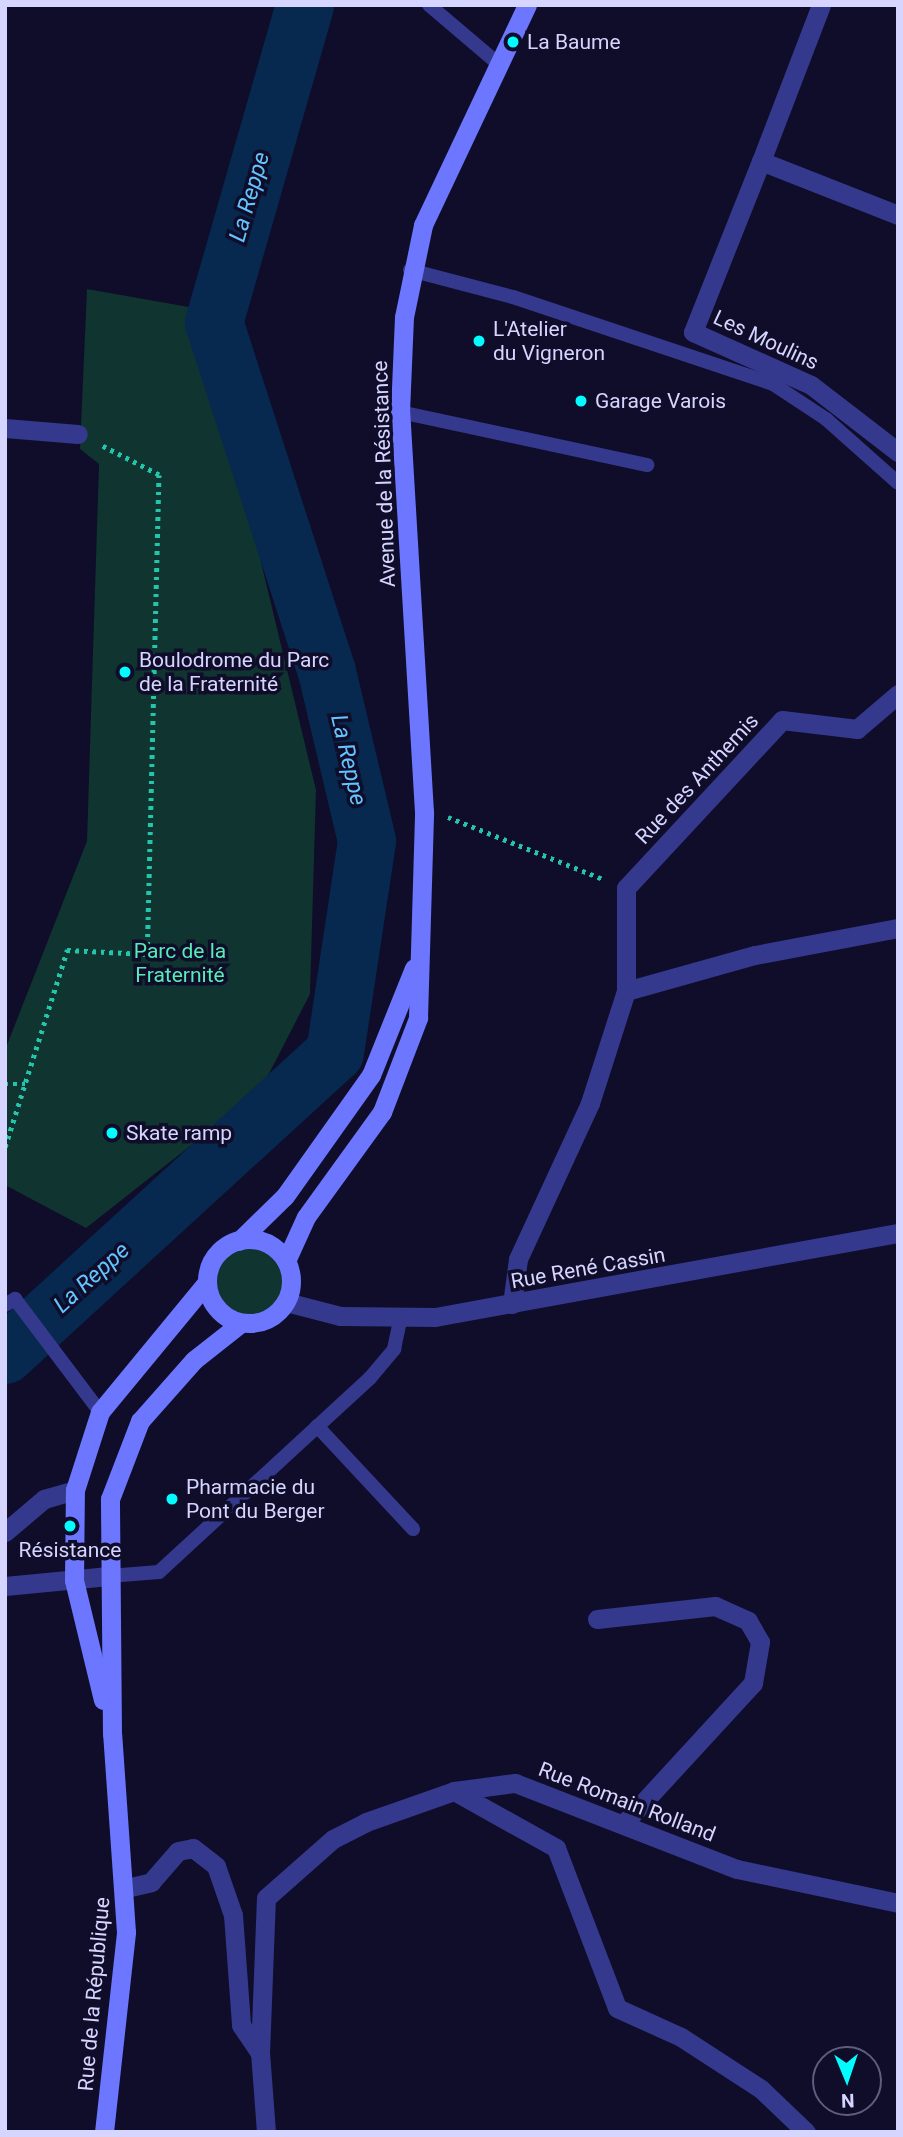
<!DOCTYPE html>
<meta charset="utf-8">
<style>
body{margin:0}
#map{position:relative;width:903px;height:2137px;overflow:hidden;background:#0f0d29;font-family:Roboto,sans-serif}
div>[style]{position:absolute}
.green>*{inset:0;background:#10342f}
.round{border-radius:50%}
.river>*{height:58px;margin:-29px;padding:0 29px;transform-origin:29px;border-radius:29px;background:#07284f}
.path>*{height:4.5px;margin-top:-2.25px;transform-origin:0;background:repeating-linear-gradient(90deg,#23c6ad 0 3.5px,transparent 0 8.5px)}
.service>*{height:14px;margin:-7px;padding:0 7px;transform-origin:7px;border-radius:7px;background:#34398d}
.minor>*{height:19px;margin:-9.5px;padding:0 9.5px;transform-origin:9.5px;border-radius:9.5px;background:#34398d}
.tertiary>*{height:19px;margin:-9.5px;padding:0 9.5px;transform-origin:9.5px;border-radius:9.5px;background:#34398d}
.secondary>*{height:19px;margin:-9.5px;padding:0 9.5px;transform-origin:9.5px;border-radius:9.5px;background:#6c76ff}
.secondary>.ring{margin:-9.5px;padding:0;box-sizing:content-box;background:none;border:19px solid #6c76ff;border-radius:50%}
.dots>*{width:19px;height:19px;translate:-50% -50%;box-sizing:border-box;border:4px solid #0f0d29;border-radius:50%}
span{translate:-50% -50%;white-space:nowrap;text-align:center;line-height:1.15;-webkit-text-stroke:7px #0f0d29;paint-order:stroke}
.poi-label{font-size:21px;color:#d6d5ff}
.left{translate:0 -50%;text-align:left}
.street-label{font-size:21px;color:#d6d5ff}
.park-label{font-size:21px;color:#55ecb8}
.water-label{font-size:23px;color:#63c5ff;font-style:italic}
.frame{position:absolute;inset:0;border:7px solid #d6d5ff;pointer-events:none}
.north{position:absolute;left:812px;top:2046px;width:70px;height:70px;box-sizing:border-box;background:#0f0d29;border:2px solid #5f5d7f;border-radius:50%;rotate:178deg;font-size:19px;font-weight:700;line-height:28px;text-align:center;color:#d6d5ff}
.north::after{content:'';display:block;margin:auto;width:24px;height:32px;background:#01fdff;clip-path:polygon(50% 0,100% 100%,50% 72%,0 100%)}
</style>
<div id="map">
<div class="green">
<div style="clip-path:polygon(87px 289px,200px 309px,316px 790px,310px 994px,260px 1091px,86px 1228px,5px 1185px,5px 1050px,87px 841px,99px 464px,80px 449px)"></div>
<div class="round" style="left:207px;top:1239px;width:84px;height:84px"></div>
</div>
<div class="river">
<div style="left:5px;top:1355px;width:447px;rotate:-42.5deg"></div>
<div style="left:335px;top:1053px;width:214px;rotate:-81.4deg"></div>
<div style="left:367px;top:841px;width:174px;rotate:-103.3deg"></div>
<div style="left:327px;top:672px;width:367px;rotate:-107.9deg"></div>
<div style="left:214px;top:323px;width:331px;rotate:-74deg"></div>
</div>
<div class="path">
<div style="left:448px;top:817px;width:167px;rotate:21.8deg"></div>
<div style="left:5px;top:1084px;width:20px"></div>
<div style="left:5px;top:1147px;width:207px;rotate:-72.5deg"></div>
<div style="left:67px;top:950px;width:80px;rotate:2.9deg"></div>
<div style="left:147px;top:954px;width:479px;rotate:-88.6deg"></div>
<div style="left:159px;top:475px;width:66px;rotate:-153deg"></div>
</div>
<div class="service">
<div style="left:429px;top:5px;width:94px;rotate:40.3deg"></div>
<div style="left:410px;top:270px;width:106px;rotate:14.7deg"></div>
<div style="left:513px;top:297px;width:274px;rotate:18.5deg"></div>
<div style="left:773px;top:384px;width:64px;rotate:33.4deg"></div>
<div style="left:826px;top:419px;width:96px;rotate:41.6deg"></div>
<div style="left:400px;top:412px;width:253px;rotate:12.1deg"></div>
<div style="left:5px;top:1305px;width:12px;rotate:-31deg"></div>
<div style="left:15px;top:1299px;width:141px;rotate:53deg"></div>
<div style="left:317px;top:1426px;width:141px;rotate:47deg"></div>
<div style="left:109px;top:1576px;width:50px;rotate:-4.6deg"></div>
<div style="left:159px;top:1572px;width:287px;rotate:-42.6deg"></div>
<div style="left:370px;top:1378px;width:38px;rotate:-50deg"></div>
<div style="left:394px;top:1349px;width:29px;rotate:-78deg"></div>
</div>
<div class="minor">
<div style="left:821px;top:5px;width:167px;rotate:111deg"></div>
<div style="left:761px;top:161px;width:147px;rotate:21.5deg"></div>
<div style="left:761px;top:161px;width:184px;rotate:111.7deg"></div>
<div style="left:693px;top:332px;width:129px;rotate:24.2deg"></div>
<div style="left:811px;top:385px;width:110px;rotate:37.6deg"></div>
<div style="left:5px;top:428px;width:73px;rotate:4.7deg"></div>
<div style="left:626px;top:991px;width:134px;rotate:-15.6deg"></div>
<div style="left:755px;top:955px;width:146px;rotate:-10.7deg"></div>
<div style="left:512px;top:1304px;width:45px;rotate:-82.4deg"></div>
<div style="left:518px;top:1259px;width:172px;rotate:-65.2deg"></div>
<div style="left:590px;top:1103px;width:118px;rotate:-72.2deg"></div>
<div style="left:626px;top:991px;width:103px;rotate:-90deg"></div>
<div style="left:626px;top:888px;width:229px;rotate:-47.1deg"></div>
<div style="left:782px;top:720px;width:76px;rotate:6.8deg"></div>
<div style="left:857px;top:729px;width:54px;rotate:-40.5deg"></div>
<div style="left:5px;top:1532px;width:51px;rotate:-40.2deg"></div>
<div style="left:44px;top:1499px;width:32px;rotate:-16deg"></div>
<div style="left:5px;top:1586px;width:104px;rotate:-5.5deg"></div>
<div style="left:597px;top:1619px;width:119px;rotate:-6.3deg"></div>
<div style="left:715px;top:1606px;width:36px;rotate:24deg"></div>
<div style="left:748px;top:1621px;width:24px;rotate:60deg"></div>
<div style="left:760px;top:1642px;width:42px;rotate:99.7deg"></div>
<div style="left:753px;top:1683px;width:188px;rotate:132.6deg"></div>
<div style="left:454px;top:1791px;width:117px;rotate:29.2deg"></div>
<div style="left:556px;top:1848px;width:171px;rotate:69.1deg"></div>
<div style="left:617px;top:2008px;width:70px;rotate:24.4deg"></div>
<div style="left:681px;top:2037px;width:95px;rotate:33deg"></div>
<div style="left:761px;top:2089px;width:62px;rotate:43.7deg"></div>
<div style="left:126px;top:1888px;width:26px;rotate:-13deg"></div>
<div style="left:151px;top:1882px;width:41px;rotate:-48.9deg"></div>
<div style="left:178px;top:1851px;width:15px;rotate:-11deg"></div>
<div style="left:193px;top:1848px;width:29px;rotate:38deg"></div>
<div style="left:216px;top:1866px;width:52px;rotate:70.9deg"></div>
<div style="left:233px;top:1915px;width:110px;rotate:85.8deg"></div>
<div style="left:241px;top:2025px;width:32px;rotate:56deg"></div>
<div style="left:266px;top:2132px;width:79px;rotate:-94.3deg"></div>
<div style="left:260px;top:2053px;width:155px;rotate:-87.8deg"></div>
<div style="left:266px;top:1898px;width:89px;rotate:-41.4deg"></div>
<div style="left:333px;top:1839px;width:37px;rotate:-27deg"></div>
<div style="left:366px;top:1822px;width:93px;rotate:-19.4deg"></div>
<div style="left:454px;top:1791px;width:62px;rotate:-7.5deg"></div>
<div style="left:515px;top:1783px;width:238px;rotate:21.2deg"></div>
<div style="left:737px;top:1869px;width:165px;rotate:11.9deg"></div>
</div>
<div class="tertiary">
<div style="left:286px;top:1302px;width:56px;rotate:14.5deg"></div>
<div style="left:340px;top:1316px;width:95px;rotate:0.6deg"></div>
<div style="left:435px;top:1317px;width:471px;rotate:-10.3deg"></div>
</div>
<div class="secondary">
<div class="ring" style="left:207px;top:1239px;width:65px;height:65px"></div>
<div style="left:239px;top:1241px;width:64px;rotate:-44.4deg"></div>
<div style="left:285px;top:1196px;width:148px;rotate:-54.6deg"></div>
<div style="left:371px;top:1075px;width:115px;rotate:-68.1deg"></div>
<div style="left:286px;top:1261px;width:48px;rotate:-65.6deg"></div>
<div style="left:306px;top:1217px;width:130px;rotate:-54.1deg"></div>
<div style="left:382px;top:1112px;width:101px;rotate:-69deg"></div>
<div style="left:418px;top:1018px;width:206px;rotate:-88.3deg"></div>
<div style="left:424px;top:812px;width:401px;rotate:-93.4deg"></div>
<div style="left:400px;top:412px;width:95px;rotate:-87.6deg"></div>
<div style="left:404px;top:317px;width:94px;rotate:-78.3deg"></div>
<div style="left:423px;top:225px;width:243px;rotate:-64.7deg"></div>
<div style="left:103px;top:1700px;width:123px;rotate:-103.6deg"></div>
<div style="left:74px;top:1580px;width:90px;rotate:-89.4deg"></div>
<div style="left:75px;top:1490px;width:82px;rotate:-72.2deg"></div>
<div style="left:100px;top:1412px;width:168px;rotate:-50.5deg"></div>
<div style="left:104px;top:2132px;width:201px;rotate:-83.7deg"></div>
<div style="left:126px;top:1932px;width:198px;rotate:-94deg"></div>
<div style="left:112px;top:1734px;width:235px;rotate:-90.5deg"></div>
<div style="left:110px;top:1499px;width:84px;rotate:-69deg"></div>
<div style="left:140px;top:1421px;width:81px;rotate:-48.5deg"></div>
<div style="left:194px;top:1360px;width:60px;rotate:-38.2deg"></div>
</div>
<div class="dots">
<div style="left:513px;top:42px;background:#01fdff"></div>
<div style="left:479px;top:341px;background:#01fdff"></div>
<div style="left:581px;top:401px;background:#01fdff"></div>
<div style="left:125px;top:672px;background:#01fdff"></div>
<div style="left:112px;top:1133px;background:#01fdff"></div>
<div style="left:172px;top:1499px;background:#01fdff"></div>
<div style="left:70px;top:1526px;background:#01fdff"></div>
</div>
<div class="poi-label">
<span class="left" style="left:527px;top:42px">La Baume</span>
<span class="left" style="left:493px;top:341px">L'Atelier<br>du Vigneron</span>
<span class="left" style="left:595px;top:401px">Garage Varois</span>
<span class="left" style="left:139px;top:672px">Boulodrome du Parc<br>de la Fraternité</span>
<span class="left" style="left:126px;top:1133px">Skate ramp</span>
<span class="left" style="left:186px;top:1499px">Pharmacie du<br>Pont du Berger</span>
<span style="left:70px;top:1550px">Résistance</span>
</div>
<div class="street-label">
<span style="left:766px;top:340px;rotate:25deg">Les Moulins</span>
<span style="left:384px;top:474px;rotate:-92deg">Avenue de la Résistance</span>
<span style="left:697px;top:779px;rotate:-47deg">Rue des Anthemis</span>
<span style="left:588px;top:1268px;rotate:-10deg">Rue René Cassin</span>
<span style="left:627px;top:1802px;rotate:21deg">Rue Romain Rolland</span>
<span style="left:94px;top:1994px;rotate:-85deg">Rue de la République</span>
</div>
<div class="park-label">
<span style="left:180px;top:963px">Parc de la<br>Fraternité</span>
</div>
<div class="water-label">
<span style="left:250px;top:197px;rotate:-74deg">La Reppe</span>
<span style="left:348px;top:760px;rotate:77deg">La Reppe</span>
<span style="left:92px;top:1278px;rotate:-42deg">La Reppe</span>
</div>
<div class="frame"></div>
<div class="north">N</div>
</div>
